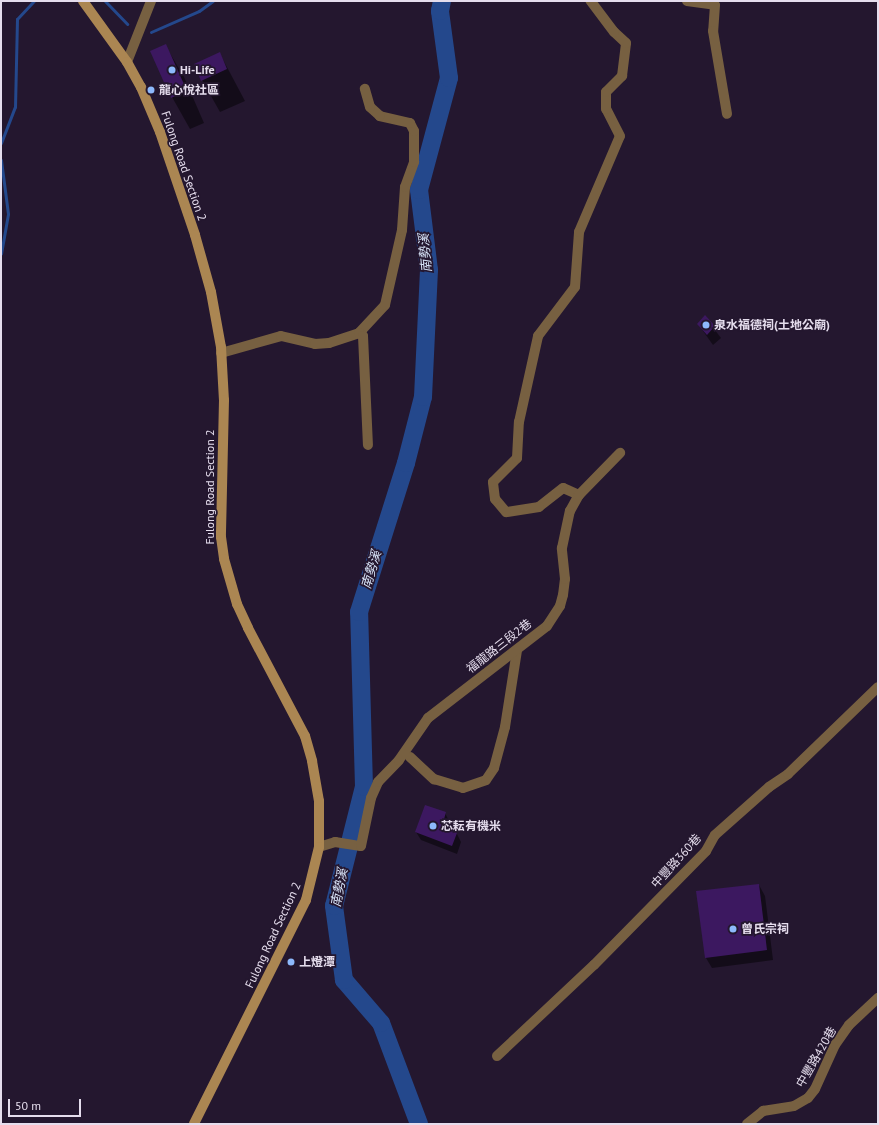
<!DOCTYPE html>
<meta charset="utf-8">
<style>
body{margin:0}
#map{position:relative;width:879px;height:1125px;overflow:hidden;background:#24172f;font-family:"PT Sans","Noto Sans TC",sans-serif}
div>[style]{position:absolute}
.shadow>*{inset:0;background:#0007}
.stream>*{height:3px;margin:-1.5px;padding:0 1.5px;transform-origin:1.5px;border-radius:1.5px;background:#24488c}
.river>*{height:18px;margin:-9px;padding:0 9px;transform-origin:9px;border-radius:9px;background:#24488c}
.building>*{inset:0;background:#3c1860}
.street>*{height:10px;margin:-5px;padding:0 5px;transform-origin:5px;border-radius:5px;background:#776041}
.secondary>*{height:10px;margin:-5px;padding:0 5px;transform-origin:5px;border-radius:5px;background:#ab8652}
.dots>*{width:11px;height:11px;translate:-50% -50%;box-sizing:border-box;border:2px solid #24172f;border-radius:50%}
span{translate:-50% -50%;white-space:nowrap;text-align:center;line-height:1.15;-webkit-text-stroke:3.5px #24172f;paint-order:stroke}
.poi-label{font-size:12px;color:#e5dded;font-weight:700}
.left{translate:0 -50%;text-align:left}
.street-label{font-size:12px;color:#e5dded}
.water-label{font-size:13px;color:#d9e5f9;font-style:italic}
.frame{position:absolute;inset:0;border:2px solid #e5dded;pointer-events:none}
.scale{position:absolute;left:8px;top:1099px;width:73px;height:18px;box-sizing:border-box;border:2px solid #e5dded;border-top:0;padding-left:5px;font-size:12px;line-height:14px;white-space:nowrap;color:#e5dded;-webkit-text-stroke:3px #24172f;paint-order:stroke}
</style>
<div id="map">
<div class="shadow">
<div style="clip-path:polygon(165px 45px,184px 77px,204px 123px,190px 129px,172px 97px)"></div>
<div style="clip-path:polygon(220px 54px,245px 101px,220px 112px,202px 80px)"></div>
<div style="clip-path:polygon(705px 317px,721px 338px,713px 345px,698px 324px)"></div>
<div style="clip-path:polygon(445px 813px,449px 821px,448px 827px,455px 830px,461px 842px,457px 854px,421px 840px,416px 832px)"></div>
<div style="clip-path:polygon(759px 885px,765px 896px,773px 960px,712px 968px,706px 958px)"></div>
</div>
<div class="stream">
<div style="left:105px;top:1px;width:32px;rotate:46deg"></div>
<div style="left:151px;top:32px;width:52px;rotate:-23.6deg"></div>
<div style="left:199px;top:11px;width:17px;rotate:-36deg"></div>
<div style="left:1px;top:143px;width:39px;rotate:-69deg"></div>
<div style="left:15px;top:107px;width:88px;rotate:-88.7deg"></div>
<div style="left:17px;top:19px;width:25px;rotate:-47deg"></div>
<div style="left:1px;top:160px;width:54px;rotate:82.6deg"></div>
<div style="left:8px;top:214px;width:40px;rotate:100deg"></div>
</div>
<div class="river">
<div style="left:419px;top:1124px;width:108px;rotate:-110.6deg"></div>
<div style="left:381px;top:1023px;width:57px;rotate:-130.7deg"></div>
<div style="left:344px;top:980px;width:75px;rotate:-97.7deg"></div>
<div style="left:334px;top:906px;width:123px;rotate:-75.9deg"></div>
<div style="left:364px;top:787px;width:175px;rotate:-91.6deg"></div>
<div style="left:359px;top:612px;width:156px;rotate:-72.5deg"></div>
<div style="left:406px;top:463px;width:68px;rotate:-75.6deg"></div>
<div style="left:423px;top:397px;width:127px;rotate:-87.3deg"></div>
<div style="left:429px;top:270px;width:81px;rotate:-97.1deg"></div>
<div style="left:419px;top:190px;width:116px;rotate:-75deg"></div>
<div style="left:449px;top:78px;width:68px;rotate:-97.7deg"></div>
<div style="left:440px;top:11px;width:10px;rotate:-79deg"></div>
</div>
<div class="building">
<div style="clip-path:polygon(166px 44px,187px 91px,171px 98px,150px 51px)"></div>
<div style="clip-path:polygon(220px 52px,227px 69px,201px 81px,194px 64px)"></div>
<div style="clip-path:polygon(705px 315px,715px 326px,707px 335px,697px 324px)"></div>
<div style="clip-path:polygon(425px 805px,446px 812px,443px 823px,455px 829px,457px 833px,452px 846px,415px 832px)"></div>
<div style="clip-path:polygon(759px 884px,767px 950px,705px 958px,696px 891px)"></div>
</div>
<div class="street">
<div style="left:687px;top:1px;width:28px;rotate:8deg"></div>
<div style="left:715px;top:5px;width:26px;rotate:94deg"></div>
<div style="left:713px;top:31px;width:84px;rotate:80.4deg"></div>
<div style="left:127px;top:62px;width:66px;rotate:-68.5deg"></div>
<div style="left:359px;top:333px;width:38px;rotate:-47deg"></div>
<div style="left:385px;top:305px;width:77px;rotate:-77.2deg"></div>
<div style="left:402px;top:230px;width:43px;rotate:-86deg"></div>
<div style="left:405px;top:187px;width:27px;rotate:-70deg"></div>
<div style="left:414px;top:162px;width:31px;rotate:-90deg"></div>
<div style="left:414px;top:131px;width:9px;rotate:-117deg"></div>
<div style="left:410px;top:123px;width:31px;rotate:-167deg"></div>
<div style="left:380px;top:116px;width:13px;rotate:-138deg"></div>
<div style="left:370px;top:107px;width:19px;rotate:-106deg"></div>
<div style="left:221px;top:353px;width:62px;rotate:-15.8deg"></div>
<div style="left:281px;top:336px;width:35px;rotate:13deg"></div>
<div style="left:315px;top:344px;width:14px;rotate:-4deg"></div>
<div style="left:329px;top:343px;width:32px;rotate:-18deg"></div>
<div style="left:359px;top:333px;width:5px;rotate:37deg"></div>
<div style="left:363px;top:336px;width:109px;rotate:87.4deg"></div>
<div style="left:579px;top:495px;width:17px;rotate:-156deg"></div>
<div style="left:563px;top:488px;width:31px;rotate:142deg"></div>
<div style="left:539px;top:507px;width:33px;rotate:171deg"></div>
<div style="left:506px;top:512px;width:17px;rotate:-130deg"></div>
<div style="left:495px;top:499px;width:17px;rotate:-97deg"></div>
<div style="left:493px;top:482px;width:34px;rotate:-45deg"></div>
<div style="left:517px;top:458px;width:36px;rotate:-87deg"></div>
<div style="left:519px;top:422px;width:88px;rotate:-77.5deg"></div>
<div style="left:538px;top:336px;width:61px;rotate:-52.9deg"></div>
<div style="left:575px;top:287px;width:55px;rotate:-85.8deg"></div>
<div style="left:579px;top:232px;width:104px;rotate:-66.9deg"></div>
<div style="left:620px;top:136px;width:30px;rotate:-117deg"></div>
<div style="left:606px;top:109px;width:17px;rotate:-90deg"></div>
<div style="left:606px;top:92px;width:23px;rotate:-45deg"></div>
<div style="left:622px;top:76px;width:33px;rotate:-83deg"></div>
<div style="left:626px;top:43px;width:16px;rotate:-137deg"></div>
<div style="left:614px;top:32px;width:39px;rotate:-127deg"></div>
<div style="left:410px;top:757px;width:33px;rotate:43deg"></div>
<div style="left:434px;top:779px;width:30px;rotate:17deg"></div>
<div style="left:463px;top:788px;width:24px;rotate:-19deg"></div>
<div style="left:486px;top:780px;width:14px;rotate:-56deg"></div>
<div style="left:494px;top:768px;width:42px;rotate:-75deg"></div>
<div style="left:505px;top:727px;width:78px;rotate:-81.1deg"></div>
<div style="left:319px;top:847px;width:17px;rotate:-17deg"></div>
<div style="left:335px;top:842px;width:26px;rotate:9deg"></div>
<div style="left:361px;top:846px;width:49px;rotate:-78.2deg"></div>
<div style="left:371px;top:798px;width:17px;rotate:-66deg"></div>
<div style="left:378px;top:782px;width:30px;rotate:-46deg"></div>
<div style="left:399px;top:760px;width:51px;rotate:-55.4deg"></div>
<div style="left:428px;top:718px;width:150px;rotate:-37.7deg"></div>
<div style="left:547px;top:626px;width:24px;rotate:-57deg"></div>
<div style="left:560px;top:606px;width:11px;rotate:-75deg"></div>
<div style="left:563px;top:595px;width:16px;rotate:-83deg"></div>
<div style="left:565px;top:579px;width:31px;rotate:-96deg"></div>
<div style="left:562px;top:548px;width:38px;rotate:-78deg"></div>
<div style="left:570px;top:511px;width:18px;rotate:-61deg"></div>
<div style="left:579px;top:495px;width:59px;rotate:-45.7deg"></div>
<div style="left:497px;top:1056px;width:133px;rotate:-43.2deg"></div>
<div style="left:594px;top:965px;width:160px;rotate:-45.5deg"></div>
<div style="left:706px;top:851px;width:18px;rotate:-61deg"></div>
<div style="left:715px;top:835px;width:72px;rotate:-41.6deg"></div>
<div style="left:769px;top:787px;width:23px;rotate:-34deg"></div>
<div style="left:788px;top:774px;width:125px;rotate:-44deg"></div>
<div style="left:747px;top:1124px;width:21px;rotate:-39deg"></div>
<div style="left:763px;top:1111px;width:31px;rotate:-9deg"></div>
<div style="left:794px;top:1106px;width:16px;rotate:-30deg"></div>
<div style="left:808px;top:1098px;width:11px;rotate:-52deg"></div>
<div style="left:815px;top:1089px;width:48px;rotate:-65.6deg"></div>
<div style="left:835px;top:1045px;width:24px;rotate:-55deg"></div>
<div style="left:849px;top:1025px;width:40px;rotate:-43deg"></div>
</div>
<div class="secondary">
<div style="left:83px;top:1px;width:75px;rotate:54.2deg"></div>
<div style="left:127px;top:62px;width:29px;rotate:61deg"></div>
<div style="left:141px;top:87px;width:49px;rotate:67.1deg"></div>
<div style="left:160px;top:132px;width:109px;rotate:71.2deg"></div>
<div style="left:195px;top:235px;width:59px;rotate:74.3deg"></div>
<div style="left:211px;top:292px;width:56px;rotate:79.7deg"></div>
<div style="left:221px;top:347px;width:53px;rotate:86.8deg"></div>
<div style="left:224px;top:400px;width:137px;rotate:91.3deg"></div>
<div style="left:221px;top:537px;width:22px;rotate:82deg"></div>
<div style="left:224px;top:559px;width:47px;rotate:73.9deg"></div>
<div style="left:237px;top:604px;width:26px;rotate:65deg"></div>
<div style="left:248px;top:628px;width:122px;rotate:62.2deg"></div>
<div style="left:305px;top:736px;width:26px;rotate:74deg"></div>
<div style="left:312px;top:761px;width:41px;rotate:80.1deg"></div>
<div style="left:319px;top:801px;width:46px;rotate:90deg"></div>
<div style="left:319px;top:847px;width:55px;rotate:103.8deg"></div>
<div style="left:306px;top:900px;width:250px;rotate:116.6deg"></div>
</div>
<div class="dots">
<div style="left:172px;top:70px;background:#8db9fc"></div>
<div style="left:151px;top:90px;background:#8db9fc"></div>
<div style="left:706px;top:325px;background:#8db9fc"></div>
<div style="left:433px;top:826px;background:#8db9fc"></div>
<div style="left:733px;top:929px;background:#8db9fc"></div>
<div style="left:291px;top:962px;background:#8db9fc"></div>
</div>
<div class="poi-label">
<span class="left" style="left:180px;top:70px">Hi-Life</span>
<span class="left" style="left:159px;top:90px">龍心悅社區</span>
<span class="left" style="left:714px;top:325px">泉水福德祠(土地公廟)</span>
<span class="left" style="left:441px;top:826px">芯耘有機米</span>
<span class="left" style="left:741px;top:929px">曾氏宗祠</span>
<span class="left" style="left:299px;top:962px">上燈潭</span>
</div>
<div class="street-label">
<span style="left:184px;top:166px;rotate:71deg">Fulong Road Section 2</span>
<span style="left:210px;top:487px;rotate:-90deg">Fulong Road Section 2</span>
<span style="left:499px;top:646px;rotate:-38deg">福龍路三段2巷</span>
<span style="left:676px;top:861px;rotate:-48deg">中豐路360巷</span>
<span style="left:273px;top:935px;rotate:-65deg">Fulong Road Section 2</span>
<span style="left:816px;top:1057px;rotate:-60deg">中豐路420巷</span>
</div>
<div class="water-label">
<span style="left:426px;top:253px;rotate:-95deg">南勢溪</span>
<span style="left:372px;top:570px;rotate:-73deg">南勢溪</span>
<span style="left:340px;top:888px;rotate:-79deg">南勢溪</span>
</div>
<div class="frame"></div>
<div class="scale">50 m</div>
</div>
